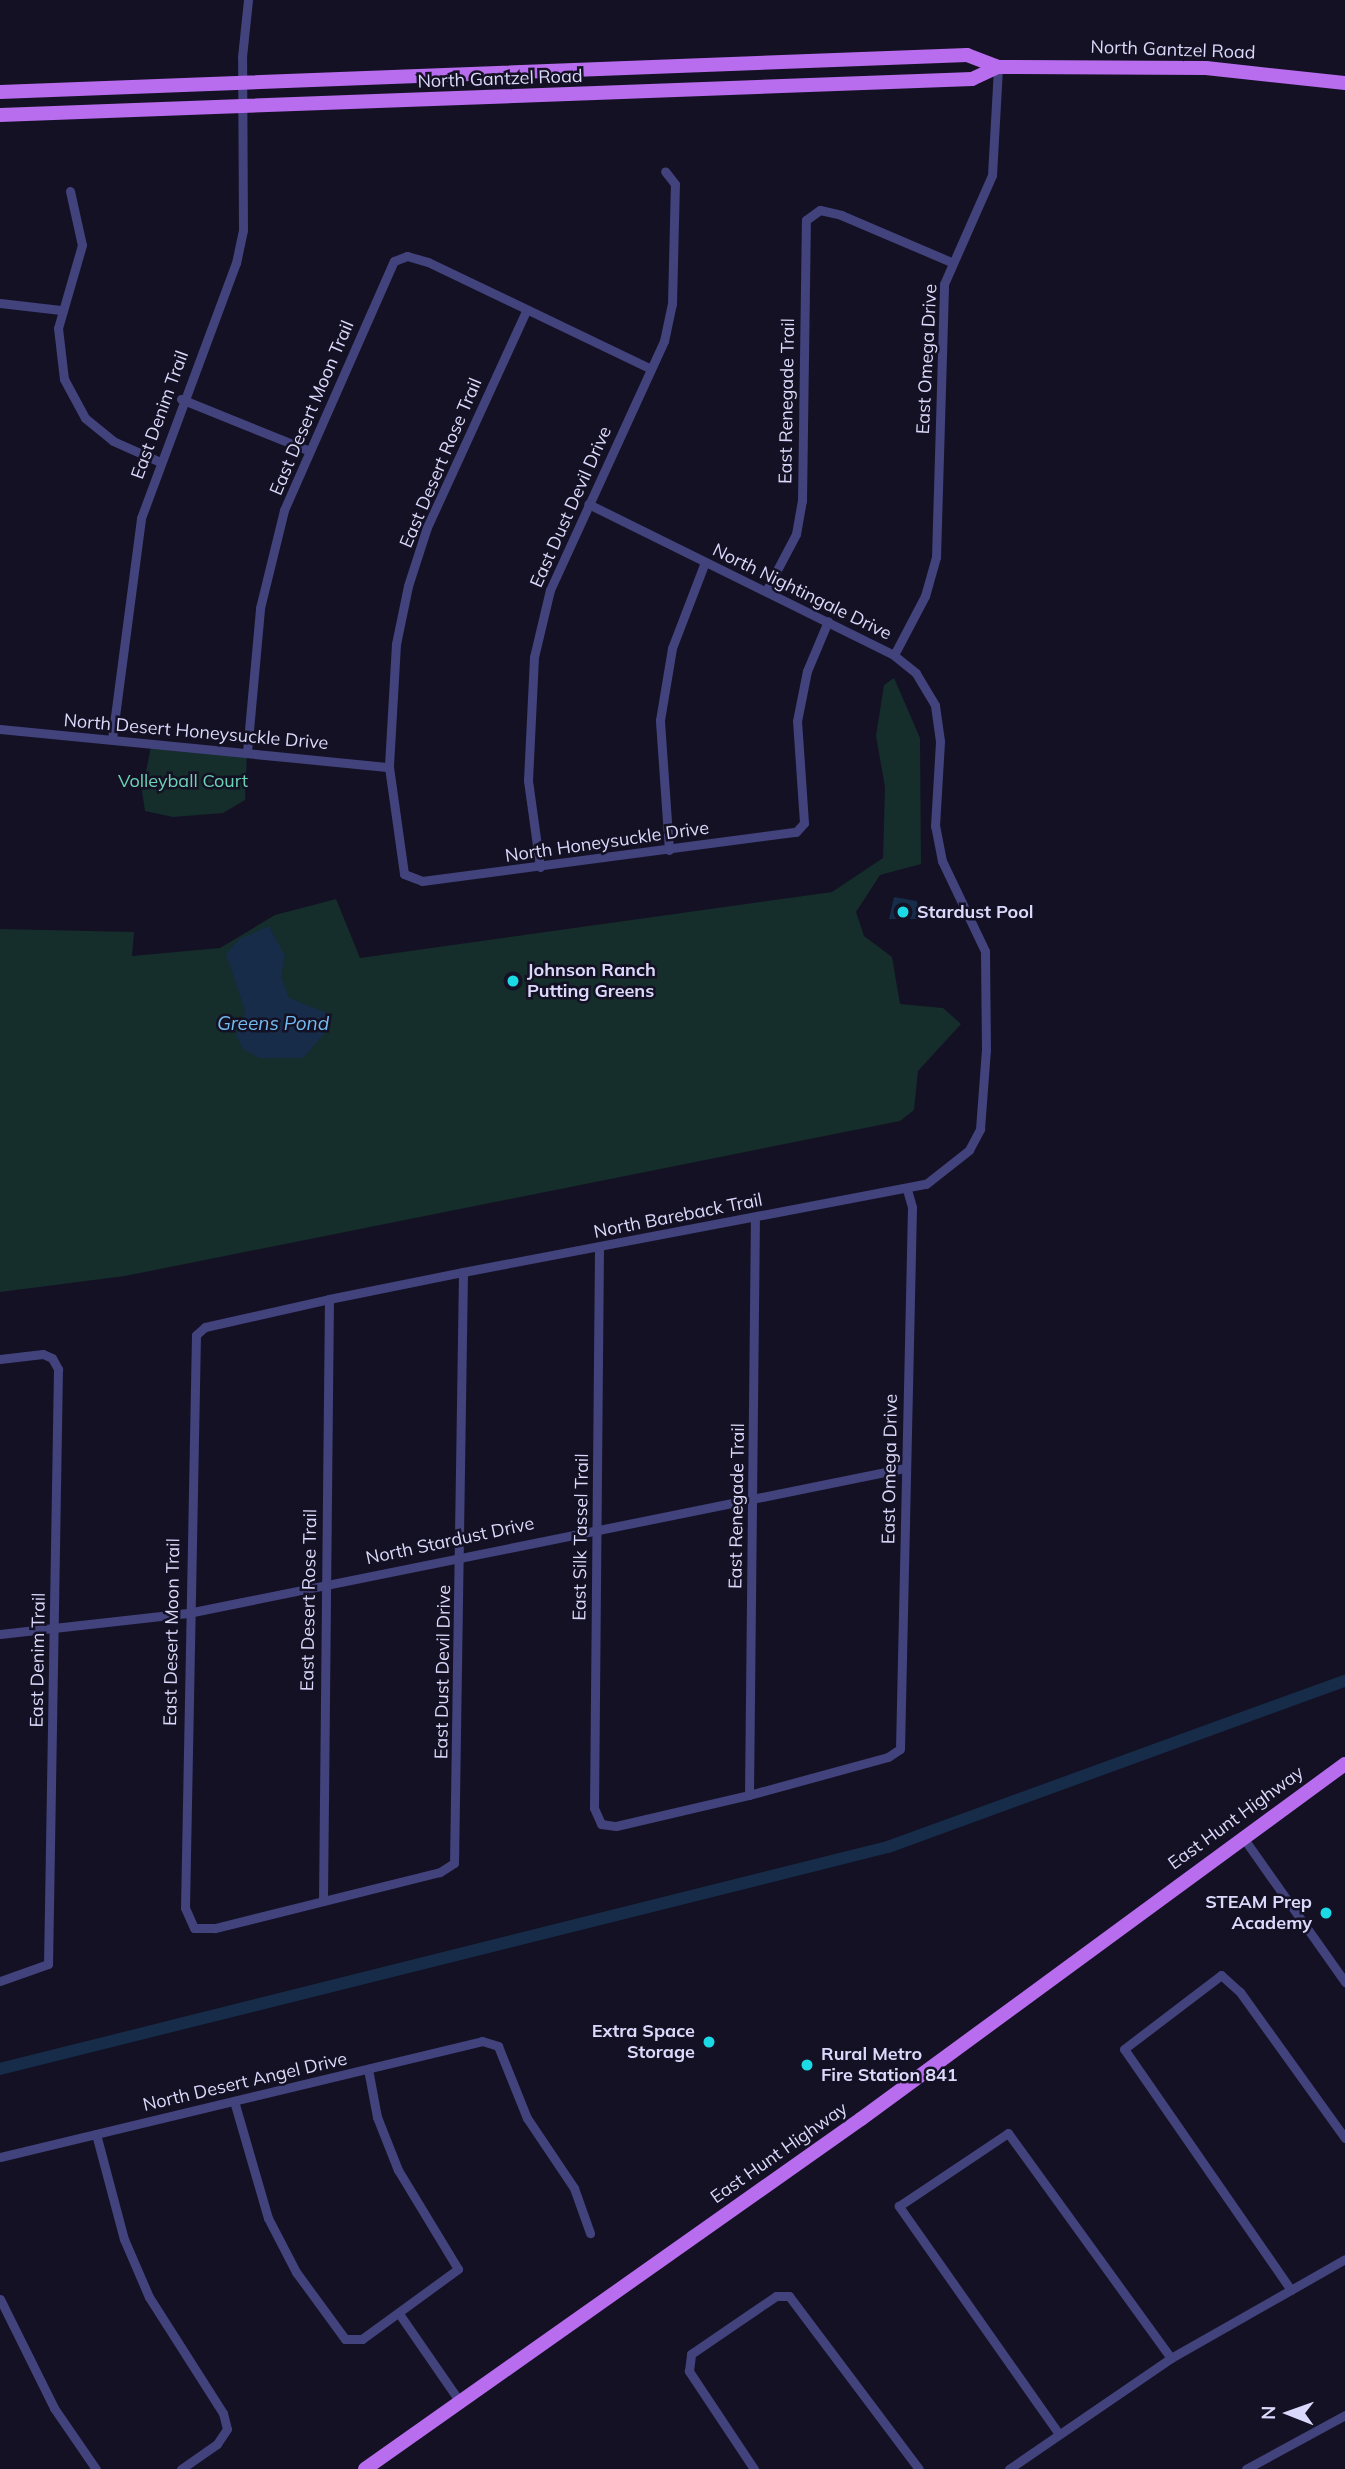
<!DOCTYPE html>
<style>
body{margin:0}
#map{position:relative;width:1345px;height:2469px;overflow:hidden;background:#141124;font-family:Mulish,sans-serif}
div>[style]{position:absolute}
.green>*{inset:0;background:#152d2b}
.water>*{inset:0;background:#162c49}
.canal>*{height:12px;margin:-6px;padding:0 6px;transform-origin:6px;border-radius:6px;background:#162c49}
.minor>*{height:9px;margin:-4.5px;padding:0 4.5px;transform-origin:4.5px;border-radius:4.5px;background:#42427d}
.primary>*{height:14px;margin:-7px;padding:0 7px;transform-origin:7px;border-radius:7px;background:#b86cee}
.dots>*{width:19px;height:19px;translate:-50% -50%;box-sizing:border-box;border:4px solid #141124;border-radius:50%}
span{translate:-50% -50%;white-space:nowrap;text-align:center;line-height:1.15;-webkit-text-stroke:5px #141124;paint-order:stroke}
.street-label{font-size:18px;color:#dbd9fb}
.park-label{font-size:18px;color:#6dd3b5}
.poi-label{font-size:18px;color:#dbd9fb;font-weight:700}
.left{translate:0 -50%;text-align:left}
.right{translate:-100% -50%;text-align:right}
.water-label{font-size:19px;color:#72bbef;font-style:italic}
.north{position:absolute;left:1254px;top:2378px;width:70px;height:70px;-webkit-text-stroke:5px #141124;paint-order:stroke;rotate:271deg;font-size:19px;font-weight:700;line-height:28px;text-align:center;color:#dbd9fb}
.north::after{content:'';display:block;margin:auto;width:24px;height:32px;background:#dbd9fb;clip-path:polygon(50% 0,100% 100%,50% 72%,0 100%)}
</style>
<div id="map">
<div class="green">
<div style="clip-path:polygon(894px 678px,920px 738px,921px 864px,880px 875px,856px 912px,864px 936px,892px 957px,900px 1004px,943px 1008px,961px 1024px,918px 1071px,914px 1110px,900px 1121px,125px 1276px,0 1292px,0 929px,134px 932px,132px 956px,220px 948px,275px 915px,336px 899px,360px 958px,832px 892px,883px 858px,885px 787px,876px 736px,884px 685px)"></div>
<div style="clip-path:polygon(152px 742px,247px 752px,245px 800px,223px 813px,173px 817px,145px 811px,142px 791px)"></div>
</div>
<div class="water">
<div style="clip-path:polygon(894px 897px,917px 901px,919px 919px,889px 919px)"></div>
<div style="clip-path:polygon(269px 926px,285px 956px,281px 976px,289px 998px,327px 1013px,330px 1027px,303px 1058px,259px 1058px,243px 1049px,236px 1036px,245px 1011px,226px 954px,239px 939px)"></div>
</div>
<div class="canal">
<div style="left:0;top:2069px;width:915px;rotate:-14.04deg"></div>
<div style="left:888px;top:1847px;width:486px;rotate:-20deg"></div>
</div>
<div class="minor">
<div style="left:70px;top:191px;width:55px;rotate:77.5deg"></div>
<div style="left:82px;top:245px;width:86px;rotate:106.1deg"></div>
<div style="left:58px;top:328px;width:51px;rotate:83.3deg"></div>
<div style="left:64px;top:379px;width:44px;rotate:61.7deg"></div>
<div style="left:85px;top:418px;width:36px;rotate:39deg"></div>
<div style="left:113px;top:441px;width:49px;rotate:24deg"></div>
<div style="left:0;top:303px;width:61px;rotate:6.5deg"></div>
<div style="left:526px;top:311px;width:238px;rotate:114.6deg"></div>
<div style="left:427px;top:527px;width:62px;rotate:107.9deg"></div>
<div style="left:408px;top:586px;width:59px;rotate:101.7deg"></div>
<div style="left:396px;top:644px;width:123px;rotate:93.3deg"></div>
<div style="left:389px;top:767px;width:108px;rotate:82deg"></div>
<div style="left:404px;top:874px;width:19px;rotate:21deg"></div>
<div style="left:422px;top:881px;width:377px;rotate:-7.5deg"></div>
<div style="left:796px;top:832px;width:12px;rotate:-48deg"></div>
<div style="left:804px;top:823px;width:102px;rotate:-93.9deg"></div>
<div style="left:797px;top:721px;width:51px;rotate:-78.7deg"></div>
<div style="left:807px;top:671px;width:54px;rotate:-67.2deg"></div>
<div style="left:181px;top:399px;width:136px;rotate:22deg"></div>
<div style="left:766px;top:591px;width:64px;rotate:-62.2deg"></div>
<div style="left:796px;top:534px;width:34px;rotate:-80deg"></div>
<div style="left:802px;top:501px;width:281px;rotate:-89.2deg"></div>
<div style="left:806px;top:220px;width:17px;rotate:-36deg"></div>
<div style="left:820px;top:210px;width:22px;rotate:13deg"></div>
<div style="left:841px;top:215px;width:120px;rotate:23.1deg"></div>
<div style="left:894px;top:655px;width:67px;rotate:-62.3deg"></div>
<div style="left:925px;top:596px;width:41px;rotate:-74.2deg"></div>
<div style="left:936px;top:557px;width:273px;rotate:-88.3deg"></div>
<div style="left:944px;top:284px;width:119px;rotate:-66.2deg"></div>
<div style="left:992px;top:175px;width:108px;rotate:-86.8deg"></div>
<div style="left:0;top:729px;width:391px;rotate:5.6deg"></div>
<div style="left:112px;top:739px;width:223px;rotate:-82.5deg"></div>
<div style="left:141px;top:518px;width:272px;rotate:-69.6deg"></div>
<div style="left:236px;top:263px;width:34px;rotate:-78deg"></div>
<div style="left:243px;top:230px;width:173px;rotate:-90.3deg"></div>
<div style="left:242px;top:57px;width:57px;rotate:-84deg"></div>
<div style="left:247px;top:752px;width:145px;rotate:-84.8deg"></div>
<div style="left:260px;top:608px;width:101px;rotate:-76.2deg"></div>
<div style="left:284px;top:510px;width:272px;rotate:-66.2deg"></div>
<div style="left:394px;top:261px;width:14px;rotate:-21deg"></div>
<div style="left:407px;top:256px;width:22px;rotate:16deg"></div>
<div style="left:428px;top:262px;width:247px;rotate:25.6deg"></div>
<div style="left:669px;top:850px;width:130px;rotate:-94deg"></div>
<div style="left:660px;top:720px;width:73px;rotate:-80.5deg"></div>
<div style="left:672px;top:648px;width:92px;rotate:-69deg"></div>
<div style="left:540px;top:867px;width:88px;rotate:-97.9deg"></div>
<div style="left:528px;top:780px;width:123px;rotate:-87.2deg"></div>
<div style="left:534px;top:657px;width:69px;rotate:-76.6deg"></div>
<div style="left:550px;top:590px;width:274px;rotate:-65.4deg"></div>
<div style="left:664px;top:341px;width:38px;rotate:-78deg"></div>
<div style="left:672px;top:304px;width:120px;rotate:-88.6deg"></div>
<div style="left:675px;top:184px;width:16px;rotate:-128deg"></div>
<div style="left:599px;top:1248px;width:560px;rotate:90.51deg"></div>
<div style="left:594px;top:1808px;width:17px;rotate:66deg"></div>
<div style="left:601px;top:1824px;width:15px;rotate:8deg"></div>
<div style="left:616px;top:1826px;width:137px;rotate:-13.1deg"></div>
<div style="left:749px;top:1795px;width:144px;rotate:-15.3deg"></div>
<div style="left:888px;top:1757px;width:14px;rotate:-34deg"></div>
<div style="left:900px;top:1749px;width:542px;rotate:-88.73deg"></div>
<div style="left:912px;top:1207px;width:19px;rotate:-106deg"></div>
<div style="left:463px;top:1272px;width:591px;rotate:90.87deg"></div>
<div style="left:454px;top:1863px;width:17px;rotate:147deg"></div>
<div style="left:440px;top:1872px;width:232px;rotate:166deg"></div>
<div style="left:215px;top:1928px;width:21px;rotate:180deg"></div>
<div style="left:194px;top:1928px;width:22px;rotate:-114deg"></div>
<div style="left:185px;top:1908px;width:573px;rotate:-88.9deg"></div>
<div style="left:196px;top:1335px;width:12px;rotate:-42deg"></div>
<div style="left:205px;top:1327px;width:127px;rotate:-12.7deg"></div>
<div style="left:329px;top:1299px;width:137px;rotate:-11.4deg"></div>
<div style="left:463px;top:1272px;width:471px;rotate:-10.8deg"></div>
<div style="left:926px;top:1184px;width:55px;rotate:-38.3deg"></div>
<div style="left:969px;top:1150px;width:24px;rotate:-62deg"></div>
<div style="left:980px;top:1129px;width:79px;rotate:-85.7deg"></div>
<div style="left:986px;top:1050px;width:99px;rotate:-90.6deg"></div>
<div style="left:985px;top:951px;width:100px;rotate:-115.5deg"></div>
<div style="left:942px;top:861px;width:36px;rotate:-101deg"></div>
<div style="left:935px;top:826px;width:85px;rotate:-86.6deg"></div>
<div style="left:940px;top:741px;width:36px;rotate:-98deg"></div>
<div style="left:935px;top:705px;width:37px;rotate:-121deg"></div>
<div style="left:916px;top:673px;width:28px;rotate:-141deg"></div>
<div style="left:894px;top:655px;width:341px;rotate:-153.7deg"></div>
<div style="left:0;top:1359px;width:43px;rotate:-6.6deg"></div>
<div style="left:43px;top:1354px;width:10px;rotate:24deg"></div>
<div style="left:52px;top:1358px;width:13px;rotate:61deg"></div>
<div style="left:58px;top:1369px;width:595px;rotate:90.96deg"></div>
<div style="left:48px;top:1964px;width:51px;rotate:160.5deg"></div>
<div style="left:0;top:1634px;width:189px;rotate:-6.4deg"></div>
<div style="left:188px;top:1613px;width:732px;rotate:-11.43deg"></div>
<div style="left:749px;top:1795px;width:578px;rotate:-89.41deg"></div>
<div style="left:1242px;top:1836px;width:179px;rotate:54.8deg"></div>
<div style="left:323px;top:1900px;width:601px;rotate:-89.43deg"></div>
<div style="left:234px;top:2101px;width:122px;rotate:73.8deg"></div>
<div style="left:268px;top:2218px;width:61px;rotate:62.6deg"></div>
<div style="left:296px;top:2272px;width:83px;rotate:53.8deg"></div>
<div style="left:345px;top:2339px;width:17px"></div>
<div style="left:362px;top:2339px;width:119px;rotate:-36.1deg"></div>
<div style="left:458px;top:2269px;width:116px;rotate:-121.2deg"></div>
<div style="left:398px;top:2170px;width:57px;rotate:-111.6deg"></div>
<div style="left:377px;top:2117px;width:49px;rotate:-100.6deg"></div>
<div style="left:96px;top:2134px;width:109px;rotate:75.1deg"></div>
<div style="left:124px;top:2239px;width:63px;rotate:66.7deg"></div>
<div style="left:149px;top:2297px;width:138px;rotate:57.5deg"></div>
<div style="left:223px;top:2413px;width:16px;rotate:76deg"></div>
<div style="left:227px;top:2429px;width:18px;rotate:124deg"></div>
<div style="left:217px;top:2444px;width:44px;rotate:145.2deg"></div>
<div style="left:0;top:2157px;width:496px;rotate:-13.5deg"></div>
<div style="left:482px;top:2041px;width:17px;rotate:17deg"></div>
<div style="left:498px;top:2046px;width:78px;rotate:68.1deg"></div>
<div style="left:527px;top:2118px;width:84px;rotate:56.1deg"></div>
<div style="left:574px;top:2188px;width:48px;rotate:70.4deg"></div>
<div style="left:1291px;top:2290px;width:293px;rotate:-124.7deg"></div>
<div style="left:1124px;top:2049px;width:122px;rotate:-37.3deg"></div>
<div style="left:1221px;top:1975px;width:25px;rotate:42deg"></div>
<div style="left:1240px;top:1992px;width:180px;rotate:54.3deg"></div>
<div style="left:0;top:2299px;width:122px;rotate:63.6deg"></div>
<div style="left:54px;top:2408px;width:74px;rotate:55.5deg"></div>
<div style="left:400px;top:2315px;width:106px;rotate:55.4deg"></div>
<div style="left:1059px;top:2434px;width:279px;rotate:-125.1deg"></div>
<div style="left:899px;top:2206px;width:131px;rotate:-33.8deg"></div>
<div style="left:1008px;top:2133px;width:278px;rotate:54.1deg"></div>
<div style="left:754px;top:2469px;width:118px;rotate:-123.6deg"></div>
<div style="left:689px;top:2371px;width:17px;rotate:-83deg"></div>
<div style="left:691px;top:2354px;width:103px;rotate:-34.3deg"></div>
<div style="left:776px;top:2296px;width:13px"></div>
<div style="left:789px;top:2296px;width:216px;rotate:53.1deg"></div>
<div style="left:1009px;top:2469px;width:196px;rotate:-34.4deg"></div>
<div style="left:1171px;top:2358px;width:200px;rotate:-29.6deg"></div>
<div style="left:1246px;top:2469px;width:113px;rotate:-28.6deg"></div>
</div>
<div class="primary">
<div style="left:0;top:92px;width:968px;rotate:-2.19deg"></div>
<div style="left:967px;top:55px;width:33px;rotate:21deg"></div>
<div style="left:998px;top:67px;width:208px;rotate:0.3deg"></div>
<div style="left:1206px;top:68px;width:140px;rotate:6.2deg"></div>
<div style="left:0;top:115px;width:973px;rotate:-2.12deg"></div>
<div style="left:972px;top:79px;width:29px;rotate:-25deg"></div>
<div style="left:365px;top:2469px;width:607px;rotate:-35.21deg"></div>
<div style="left:861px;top:2119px;width:600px;rotate:-36.26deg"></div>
</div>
<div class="dots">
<div style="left:903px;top:912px;background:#1bdae5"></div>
<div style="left:513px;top:981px;background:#1bdae5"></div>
<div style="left:1326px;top:1913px;background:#1bdae5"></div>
<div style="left:709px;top:2042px;background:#1bdae5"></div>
<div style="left:807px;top:2065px;background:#1bdae5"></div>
</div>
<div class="street-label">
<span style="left:1173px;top:50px;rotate:2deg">North Gantzel Road</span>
<span style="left:500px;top:79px;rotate:-2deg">North Gantzel Road</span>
<span style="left:927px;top:359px;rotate:-87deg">East Omega Drive</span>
<span style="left:787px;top:401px;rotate:-89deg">East Renegade Trail</span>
<span style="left:312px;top:408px;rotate:-67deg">East Desert Moon Trail</span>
<span style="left:160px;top:415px;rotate:-70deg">East Denim Trail</span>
<span style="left:441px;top:463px;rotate:-67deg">East Desert Rose Trail</span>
<span style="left:571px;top:507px;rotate:-66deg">East Dust Devil Drive</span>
<span style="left:802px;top:592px;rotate:26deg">North Nightingale Drive</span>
<span style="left:196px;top:732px;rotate:5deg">North Desert Honeysuckle Drive</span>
<span style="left:607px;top:842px;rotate:-8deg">North Honeysuckle Drive</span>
<span style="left:678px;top:1216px;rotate:-11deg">North Bareback Trail</span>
<span style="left:890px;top:1469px;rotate:-89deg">East Omega Drive</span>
<span style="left:737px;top:1506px;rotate:-89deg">East Renegade Trail</span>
<span style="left:581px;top:1537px;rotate:-89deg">East Silk Tassel Trail</span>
<span style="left:450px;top:1541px;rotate:-12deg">North Stardust Drive</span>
<span style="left:309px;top:1600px;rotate:-89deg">East Desert Rose Trail</span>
<span style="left:172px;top:1632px;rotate:-89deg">East Desert Moon Trail</span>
<span style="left:38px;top:1660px;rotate:-89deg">East Denim Trail</span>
<span style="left:443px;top:1672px;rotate:-89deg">East Dust Devil Drive</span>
<span style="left:1236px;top:1818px;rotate:-36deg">East Hunt Highway</span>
<span style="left:245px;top:2082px;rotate:-13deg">North Desert Angel Drive</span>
<span style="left:779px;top:2153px;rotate:-35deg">East Hunt Highway</span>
</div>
<div class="park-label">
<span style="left:183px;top:781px">Volleyball Court</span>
</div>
<div class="poi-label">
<span class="left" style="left:917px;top:912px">Stardust Pool</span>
<span class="left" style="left:527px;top:981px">Johnson Ranch<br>Putting Greens</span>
<span class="right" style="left:1312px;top:1913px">STEAM Prep<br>Academy</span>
<span class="right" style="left:695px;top:2042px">Extra Space<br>Storage</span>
<span class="left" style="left:821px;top:2065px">Rural Metro<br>Fire Station 841</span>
</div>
<div class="water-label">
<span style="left:273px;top:1024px">Greens Pond</span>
</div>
<div class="north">N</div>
</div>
